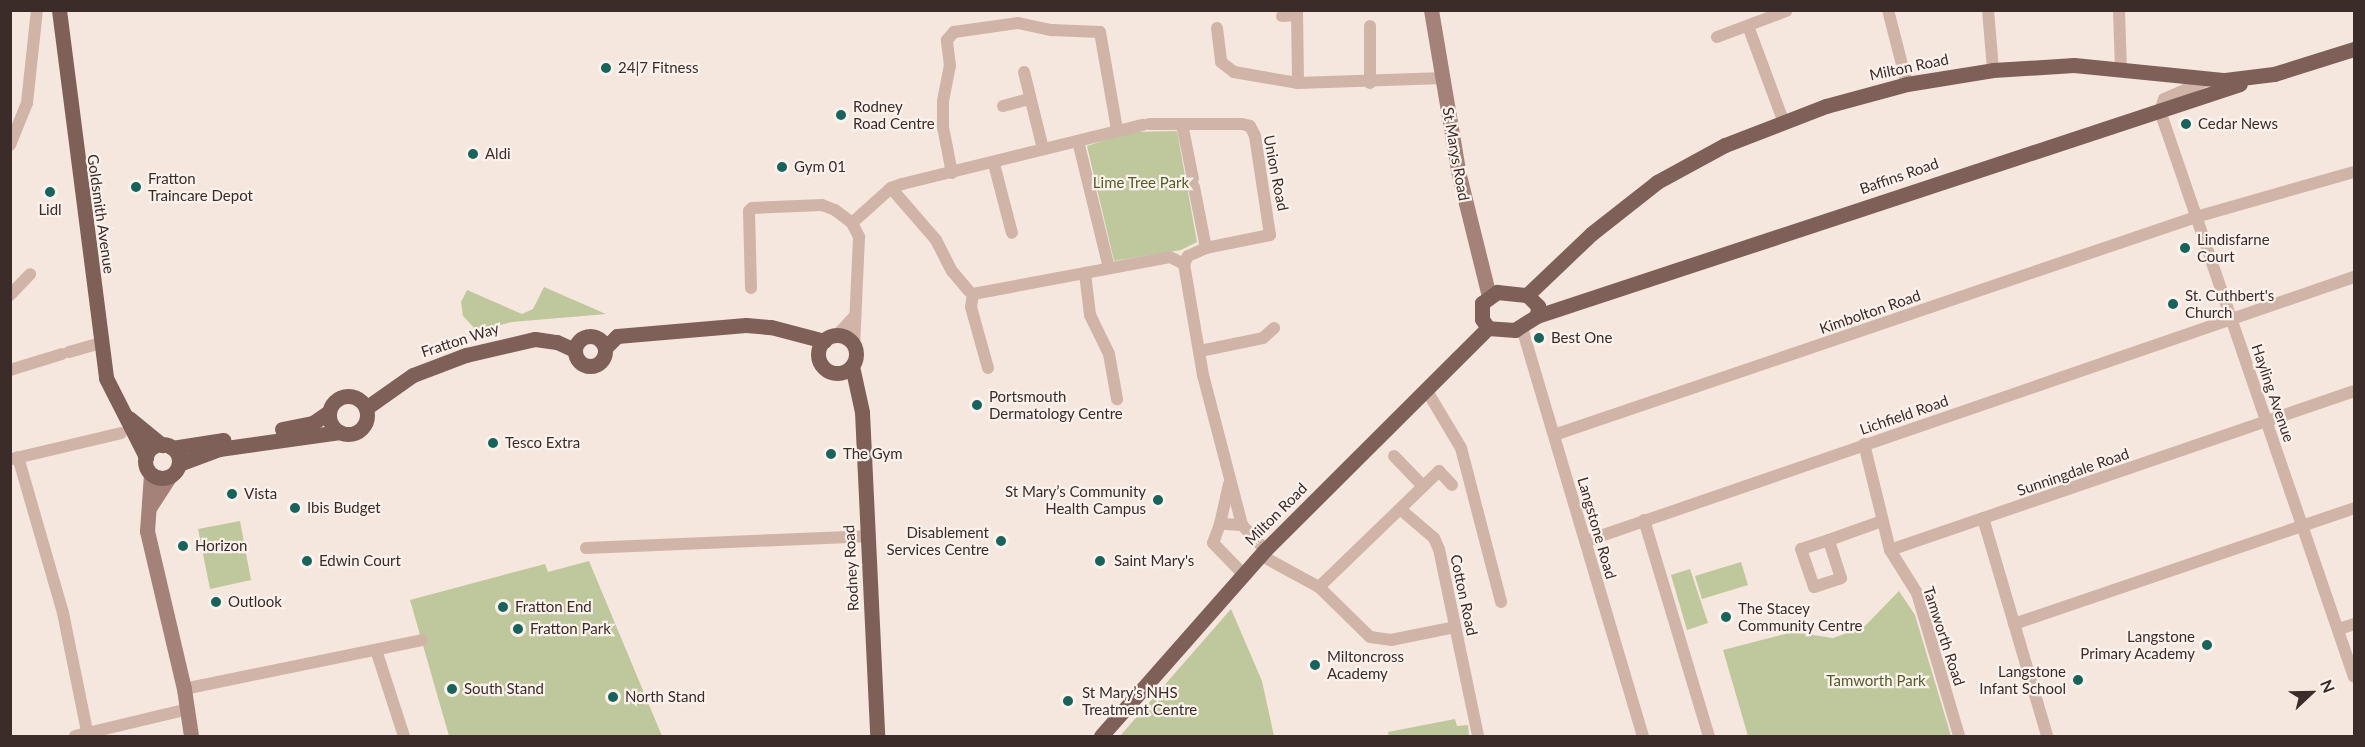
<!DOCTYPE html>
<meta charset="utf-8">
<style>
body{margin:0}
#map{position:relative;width:2365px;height:747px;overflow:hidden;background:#f5e7de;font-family:Lato,sans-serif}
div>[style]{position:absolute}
.green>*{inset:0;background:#bfc79c}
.street>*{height:12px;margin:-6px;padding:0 6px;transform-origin:6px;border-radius:6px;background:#d0b4a8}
.secondary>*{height:15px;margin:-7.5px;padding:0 7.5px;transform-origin:7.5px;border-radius:7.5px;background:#a48279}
.primary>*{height:15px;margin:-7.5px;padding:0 7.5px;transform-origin:7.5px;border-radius:7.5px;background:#7f6059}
.primary>.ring{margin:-7.5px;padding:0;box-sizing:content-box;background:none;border:15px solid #7f6059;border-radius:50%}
.dots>*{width:16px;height:16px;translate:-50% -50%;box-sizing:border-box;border:3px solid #fcf2ec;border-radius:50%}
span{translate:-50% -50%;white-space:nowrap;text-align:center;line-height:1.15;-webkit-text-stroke:4.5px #fcf2ec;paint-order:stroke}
.street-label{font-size:15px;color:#3c2c29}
.poi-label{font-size:15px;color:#3c2c29}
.left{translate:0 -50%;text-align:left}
.right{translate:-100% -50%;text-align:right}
.park-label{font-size:15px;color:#525d2a}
.frame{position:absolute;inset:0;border:12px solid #3c2c29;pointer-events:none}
.north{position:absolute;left:2281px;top:663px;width:60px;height:60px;-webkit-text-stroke:4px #fcf2ec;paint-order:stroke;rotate:68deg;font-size:16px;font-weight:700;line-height:24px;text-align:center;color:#3c2c29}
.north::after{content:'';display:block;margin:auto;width:21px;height:27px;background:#3c2c29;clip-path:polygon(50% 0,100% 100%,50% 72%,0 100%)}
</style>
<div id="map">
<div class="green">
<div style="clip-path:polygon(1177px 131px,1197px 242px,1181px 250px,1114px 261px,1087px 146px,1130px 132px)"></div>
<div style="clip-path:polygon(544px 287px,606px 314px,512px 322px,477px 331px,463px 316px,461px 302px,467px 290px,522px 314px,533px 309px)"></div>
<div style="clip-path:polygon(240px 521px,251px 580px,210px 589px,198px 529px)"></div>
<div style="clip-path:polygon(589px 561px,662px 736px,449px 736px,410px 600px,545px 564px,548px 572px)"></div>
<div style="clip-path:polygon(1741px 562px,1748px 585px,1702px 599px,1695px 576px)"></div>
<div style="clip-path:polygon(1690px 569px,1708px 623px,1687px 630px,1671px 575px)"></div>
<div style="clip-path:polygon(1899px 591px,1915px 615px,1951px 736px,1748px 736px,1723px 650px,1793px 632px,1833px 638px,1864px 627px)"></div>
<div style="clip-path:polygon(1231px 609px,1262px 681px,1274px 736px,1120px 736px)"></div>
<div style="clip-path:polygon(1455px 719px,1457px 726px,1468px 725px,1469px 736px,1389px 736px,1388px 732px)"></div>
</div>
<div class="street">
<div style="left:1297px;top:10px;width:73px;rotate:89.2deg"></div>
<div style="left:1888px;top:10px;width:76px;rotate:75.6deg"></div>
<div style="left:1988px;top:10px;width:60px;rotate:85.2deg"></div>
<div style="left:2119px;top:10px;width:59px;rotate:88.1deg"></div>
<div style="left:1282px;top:16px;width:15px;rotate:-4deg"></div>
<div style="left:1748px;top:26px;width:100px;rotate:69.6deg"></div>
<div style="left:1217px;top:28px;width:34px;rotate:83deg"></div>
<div style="left:1221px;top:62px;width:16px;rotate:38deg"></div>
<div style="left:1234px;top:72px;width:65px;rotate:9.8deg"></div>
<div style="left:1298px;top:83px;width:146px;rotate:-2deg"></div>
<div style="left:1717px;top:37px;width:74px;rotate:-20.6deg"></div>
<div style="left:1024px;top:72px;width:79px;rotate:76.1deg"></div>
<div style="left:2210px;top:79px;width:50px;rotate:156.5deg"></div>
<div style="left:2164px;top:99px;width:13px;rotate:108deg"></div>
<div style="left:2160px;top:111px;width:598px;rotate:71.08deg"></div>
<div style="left:1370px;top:83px;width:57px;rotate:-90deg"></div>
<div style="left:1003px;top:106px;width:28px;rotate:-15deg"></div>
<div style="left:1149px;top:124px;width:93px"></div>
<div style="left:1242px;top:124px;width:8px;rotate:14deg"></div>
<div style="left:1250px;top:126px;width:11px;rotate:63deg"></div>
<div style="left:1255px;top:136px;width:100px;rotate:81.4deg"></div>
<div style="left:1270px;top:235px;width:65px;rotate:168.5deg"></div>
<div style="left:1206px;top:248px;width:20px;rotate:156deg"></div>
<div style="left:1188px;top:256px;width:9px;rotate:117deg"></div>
<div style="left:1184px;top:264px;width:113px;rotate:80.3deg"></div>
<div style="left:1203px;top:375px;width:155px;rotate:75.4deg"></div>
<div style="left:1242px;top:525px;width:34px;rotate:47deg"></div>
<div style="left:1182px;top:124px;width:56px;rotate:78.7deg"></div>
<div style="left:1078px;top:141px;width:131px;rotate:76.3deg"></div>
<div style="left:10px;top:145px;width:45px;rotate:-68deg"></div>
<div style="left:27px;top:103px;width:94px;rotate:-83.9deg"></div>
<div style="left:994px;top:164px;width:71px;rotate:75.4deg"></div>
<div style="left:952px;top:173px;width:47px;rotate:-101.1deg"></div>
<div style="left:943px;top:127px;width:26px;rotate:-90deg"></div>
<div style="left:943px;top:101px;width:36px;rotate:-79deg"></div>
<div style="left:950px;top:66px;width:26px;rotate:-97deg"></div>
<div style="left:947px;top:40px;width:11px;rotate:-49deg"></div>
<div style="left:954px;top:32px;width:65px;rotate:-8deg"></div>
<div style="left:1018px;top:23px;width:35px;rotate:12deg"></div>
<div style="left:1052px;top:30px;width:48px;rotate:2.4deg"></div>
<div style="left:1100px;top:32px;width:98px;rotate:80.1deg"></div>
<div style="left:1194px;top:187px;width:62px;rotate:78.9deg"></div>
<div style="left:891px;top:188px;width:69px;rotate:49.1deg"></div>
<div style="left:936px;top:240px;width:35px;rotate:63deg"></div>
<div style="left:952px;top:271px;width:26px;rotate:50deg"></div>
<div style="left:852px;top:223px;width:52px;rotate:-41.9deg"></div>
<div style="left:891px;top:188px;width:12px;rotate:-20deg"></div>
<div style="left:902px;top:184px;width:248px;rotate:-13.8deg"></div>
<div style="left:1085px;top:273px;width:42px;rotate:83.2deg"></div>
<div style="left:1090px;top:315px;width:43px;rotate:64deg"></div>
<div style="left:1109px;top:354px;width:46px;rotate:79.9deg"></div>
<div style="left:751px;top:288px;width:77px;rotate:-91.5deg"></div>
<div style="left:749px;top:211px;width:4px;rotate:-45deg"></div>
<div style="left:752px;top:208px;width:70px;rotate:-2.5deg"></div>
<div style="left:822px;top:205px;width:14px;rotate:21deg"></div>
<div style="left:835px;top:210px;width:21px;rotate:37deg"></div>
<div style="left:852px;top:223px;width:16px;rotate:63deg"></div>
<div style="left:859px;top:237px;width:110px;rotate:92.6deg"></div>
<div style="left:10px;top:295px;width:29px;rotate:-46deg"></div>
<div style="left:1522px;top:328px;width:426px;rotate:73.5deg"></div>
<div style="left:837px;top:335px;width:26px;rotate:-47deg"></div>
<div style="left:1200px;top:351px;width:64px;rotate:-11.7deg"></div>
<div style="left:1263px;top:338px;width:15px;rotate:-42deg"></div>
<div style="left:69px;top:352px;width:33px;rotate:-16deg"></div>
<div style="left:988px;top:368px;width:63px;rotate:-105.6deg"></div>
<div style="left:971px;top:307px;width:13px;rotate:-81deg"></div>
<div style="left:973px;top:294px;width:200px;rotate:-10.6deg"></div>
<div style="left:1170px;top:257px;width:16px;rotate:27deg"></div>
<div style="left:10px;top:370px;width:54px;rotate:-17.1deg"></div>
<div style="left:1427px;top:391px;width:66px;rotate:59.2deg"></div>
<div style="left:1461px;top:448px;width:159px;rotate:75.4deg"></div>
<div style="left:1554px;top:435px;width:678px;rotate:-18.76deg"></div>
<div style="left:2196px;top:217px;width:164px;rotate:-15.9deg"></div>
<div style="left:1864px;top:444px;width:109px;rotate:76.2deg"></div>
<div style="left:1890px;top:550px;width:51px;rotate:57.9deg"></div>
<div style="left:1917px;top:593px;width:149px;rotate:73.6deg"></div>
<div style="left:1394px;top:456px;width:42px;rotate:46deg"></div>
<div style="left:18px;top:457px;width:162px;rotate:73.9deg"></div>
<div style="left:63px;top:613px;width:126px;rotate:78.5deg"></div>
<div style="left:12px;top:459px;width:112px;rotate:-13.4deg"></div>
<div style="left:1400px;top:509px;width:45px;rotate:40.5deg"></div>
<div style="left:1434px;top:538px;width:12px;rotate:66deg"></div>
<div style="left:1439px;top:549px;width:191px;rotate:78.2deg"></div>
<div style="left:1983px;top:518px;width:227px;rotate:73.6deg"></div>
<div style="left:1644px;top:520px;width:226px;rotate:73.3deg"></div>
<div style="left:1220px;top:524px;width:41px;rotate:-77.3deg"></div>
<div style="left:1242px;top:525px;width:22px;rotate:-177deg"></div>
<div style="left:1220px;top:524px;width:20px;rotate:110deg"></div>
<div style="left:1213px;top:543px;width:43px;rotate:45.9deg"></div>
<div style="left:1829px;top:540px;width:29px;rotate:162deg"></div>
<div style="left:1801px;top:549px;width:40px;rotate:71.1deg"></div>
<div style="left:1814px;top:587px;width:28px;rotate:-18deg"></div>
<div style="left:1841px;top:578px;width:40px;rotate:-108deg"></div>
<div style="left:1829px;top:540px;width:56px;rotate:-19.7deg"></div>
<div style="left:1586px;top:541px;width:812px;rotate:-18.97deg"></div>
<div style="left:586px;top:548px;width:281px;rotate:-2.4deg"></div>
<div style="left:1890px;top:550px;width:490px;rotate:-18.9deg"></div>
<div style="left:1260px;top:555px;width:67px;rotate:28.5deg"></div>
<div style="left:1319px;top:587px;width:167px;rotate:-44deg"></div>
<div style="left:1439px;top:471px;width:19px;rotate:47deg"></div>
<div style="left:1319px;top:587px;width:71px;rotate:44.4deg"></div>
<div style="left:1370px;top:637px;width:21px;rotate:8deg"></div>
<div style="left:1391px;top:640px;width:65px;rotate:-11.5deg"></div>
<div style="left:2014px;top:624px;width:359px;rotate:-18.8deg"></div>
<div style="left:2339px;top:629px;width:16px;rotate:-18deg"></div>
<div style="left:376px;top:650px;width:90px;rotate:72deg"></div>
<div style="left:184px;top:689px;width:243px;rotate:-11.6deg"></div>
<div style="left:75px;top:736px;width:116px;rotate:-13.4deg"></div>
</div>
<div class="secondary">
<div style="left:1431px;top:10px;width:167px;rotate:80.4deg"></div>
<div style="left:1459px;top:175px;width:125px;rotate:76.1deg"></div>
<div style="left:151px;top:474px;width:57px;rotate:94deg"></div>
<div style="left:147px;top:531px;width:162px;rotate:76.8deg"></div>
<div style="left:184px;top:689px;width:48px;rotate:81.5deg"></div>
<div style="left:149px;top:508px;width:37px;rotate:-57deg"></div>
</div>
<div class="primary">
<div style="left:59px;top:10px;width:371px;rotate:82.7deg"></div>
<div style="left:106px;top:378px;width:89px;rotate:63.1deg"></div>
<div style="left:1497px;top:292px;width:30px;rotate:6deg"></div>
<div style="left:1527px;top:295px;width:16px;rotate:45deg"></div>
<div style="left:1538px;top:306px;width:10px;rotate:96deg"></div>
<div style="left:1537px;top:316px;width:26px;rotate:148deg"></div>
<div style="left:1515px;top:330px;width:27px;rotate:-176deg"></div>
<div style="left:1488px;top:328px;width:11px;rotate:-124deg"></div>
<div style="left:1482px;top:319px;width:16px;rotate:-90deg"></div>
<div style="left:1482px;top:303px;width:19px;rotate:-36deg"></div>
<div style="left:1527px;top:295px;width:88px;rotate:-43.6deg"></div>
<div style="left:1591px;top:234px;width:84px;rotate:-38.2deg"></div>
<div style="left:1657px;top:182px;width:77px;rotate:-28.6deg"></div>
<div style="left:1725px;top:145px;width:108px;rotate:-21.1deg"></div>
<div style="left:1826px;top:106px;width:84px;rotate:-15.2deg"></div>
<div style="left:1907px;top:84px;width:87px;rotate:-9.2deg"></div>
<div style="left:1993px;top:70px;width:81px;rotate:-3.5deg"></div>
<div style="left:2074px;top:65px;width:152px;rotate:5.7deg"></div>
<div style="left:2225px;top:80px;width:49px;rotate:-7deg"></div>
<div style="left:2274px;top:74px;width:84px;rotate:-17.4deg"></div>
<div style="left:1537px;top:316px;width:740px;rotate:-18.26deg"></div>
<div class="ring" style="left:818px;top:335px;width:23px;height:23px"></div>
<div class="ring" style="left:575px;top:336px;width:15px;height:15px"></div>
<div style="left:605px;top:348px;width:17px;rotate:-45deg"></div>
<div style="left:617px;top:336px;width:129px;rotate:-4.9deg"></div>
<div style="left:746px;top:325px;width:25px;rotate:5deg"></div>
<div style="left:771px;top:327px;width:55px;rotate:14.8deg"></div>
<div style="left:852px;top:366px;width:47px;rotate:77.7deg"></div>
<div style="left:862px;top:412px;width:324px;rotate:87.3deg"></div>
<div class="ring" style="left:329px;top:396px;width:23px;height:23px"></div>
<div style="left:366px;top:408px;width:57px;rotate:-35.1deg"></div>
<div style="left:413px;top:375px;width:57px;rotate:-20.7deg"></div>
<div style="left:466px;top:355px;width:71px;rotate:-13.1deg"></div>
<div style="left:535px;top:339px;width:22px;rotate:8deg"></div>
<div style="left:557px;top:342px;width:19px;rotate:25deg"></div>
<div style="left:129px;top:418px;width:43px;rotate:39.3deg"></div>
<div style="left:282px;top:429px;width:32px;rotate:-11deg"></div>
<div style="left:313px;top:423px;width:19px;rotate:-35deg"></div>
<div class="ring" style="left:145px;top:444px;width:19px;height:19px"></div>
<div style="left:172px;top:448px;width:52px;rotate:-8.9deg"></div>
<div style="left:179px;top:464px;width:43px;rotate:-20.6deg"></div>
<div style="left:219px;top:449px;width:122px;rotate:-8deg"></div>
<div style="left:1101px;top:736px;width:248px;rotate:-48.6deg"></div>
<div style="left:1265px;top:550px;width:315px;rotate:-44.9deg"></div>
</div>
<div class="dots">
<div style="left:606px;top:68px;background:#19635d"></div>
<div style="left:841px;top:115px;background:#19635d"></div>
<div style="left:2186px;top:124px;background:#19635d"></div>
<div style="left:473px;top:154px;background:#19635d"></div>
<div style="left:782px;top:167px;background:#19635d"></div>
<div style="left:136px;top:187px;background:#19635d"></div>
<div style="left:50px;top:192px;background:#19635d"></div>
<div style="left:2185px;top:248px;background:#19635d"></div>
<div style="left:2173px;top:304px;background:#19635d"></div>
<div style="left:1539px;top:338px;background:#19635d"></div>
<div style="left:977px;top:405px;background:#19635d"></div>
<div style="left:493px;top:443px;background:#19635d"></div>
<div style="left:831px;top:454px;background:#19635d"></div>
<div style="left:232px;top:494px;background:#19635d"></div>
<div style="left:1158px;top:500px;background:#19635d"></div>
<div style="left:295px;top:508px;background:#19635d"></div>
<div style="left:1001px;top:541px;background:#19635d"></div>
<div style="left:183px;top:546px;background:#19635d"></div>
<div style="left:307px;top:561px;background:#19635d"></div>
<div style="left:1100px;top:561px;background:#19635d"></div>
<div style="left:216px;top:602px;background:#19635d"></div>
<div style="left:503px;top:607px;background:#19635d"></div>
<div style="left:1726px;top:617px;background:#19635d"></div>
<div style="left:518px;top:629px;background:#19635d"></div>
<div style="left:2207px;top:645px;background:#19635d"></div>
<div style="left:1315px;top:665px;background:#19635d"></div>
<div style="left:2078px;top:680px;background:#19635d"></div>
<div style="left:452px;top:689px;background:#19635d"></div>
<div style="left:613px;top:697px;background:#19635d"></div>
<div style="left:1068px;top:701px;background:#19635d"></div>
</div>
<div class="street-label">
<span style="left:1909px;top:67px;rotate:-12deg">Milton Road</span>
<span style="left:1456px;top:154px;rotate:80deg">St Marys Road</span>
<span style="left:1276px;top:173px;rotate:79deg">Union Road</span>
<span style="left:1899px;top:176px;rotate:-19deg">Baffins Road</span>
<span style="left:101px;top:214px;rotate:82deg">Goldsmith Avenue</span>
<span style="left:1870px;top:312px;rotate:-19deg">Kimbolton Road</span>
<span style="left:460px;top:340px;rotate:-18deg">Fratton Way</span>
<span style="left:2273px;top:393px;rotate:71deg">Hayling Avenue</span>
<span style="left:1904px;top:415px;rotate:-19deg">Lichfield Road</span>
<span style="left:2073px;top:472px;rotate:-19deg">Sunningdale Road</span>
<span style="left:1276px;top:514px;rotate:-45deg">Milton Road</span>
<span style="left:1597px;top:528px;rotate:74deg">Langstone Road</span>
<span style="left:851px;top:568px;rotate:-93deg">Rodney Road</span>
<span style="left:1464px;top:595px;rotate:78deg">Cotton Road</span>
<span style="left:1944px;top:636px;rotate:72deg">Tamworth Road</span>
</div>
<div class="poi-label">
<span class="left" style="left:618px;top:68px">24|7 Fitness</span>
<span class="left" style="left:853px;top:115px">Rodney<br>Road Centre</span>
<span class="left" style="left:2198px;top:124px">Cedar News</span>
<span class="left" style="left:485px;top:154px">Aldi</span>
<span class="left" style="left:794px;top:167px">Gym 01</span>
<span class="left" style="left:148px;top:187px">Fratton<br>Traincare Depot</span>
<span style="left:50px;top:210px">Lidl</span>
<span class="left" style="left:2197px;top:248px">Lindisfarne<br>Court</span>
<span class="left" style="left:2185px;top:304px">St. Cuthbert's<br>Church</span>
<span class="left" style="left:1551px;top:338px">Best One</span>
<span class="left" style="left:989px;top:405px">Portsmouth<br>Dermatology Centre</span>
<span class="left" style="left:505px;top:443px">Tesco Extra</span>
<span class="left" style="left:843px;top:454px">The Gym</span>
<span class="right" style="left:1146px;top:500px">St Mary’s Community<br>Health Campus</span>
<span class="left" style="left:244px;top:494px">Vista</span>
<span class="left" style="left:307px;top:508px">Ibis Budget</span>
<span class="right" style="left:989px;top:541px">Disablement<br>Services Centre</span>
<span class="left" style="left:195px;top:546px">Horizon</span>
<span class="left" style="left:319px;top:561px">Edwin Court</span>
<span class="left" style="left:1114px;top:561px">Saint Mary's</span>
<span class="left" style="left:228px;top:602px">Outlook</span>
<span class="left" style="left:515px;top:607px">Fratton End</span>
<span class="left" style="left:1738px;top:617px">The Stacey<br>Community Centre</span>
<span class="left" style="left:530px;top:629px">Fratton Park</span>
<span class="right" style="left:2195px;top:645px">Langstone<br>Primary Academy</span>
<span class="left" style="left:1327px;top:665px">Miltoncross<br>Academy</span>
<span class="right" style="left:2066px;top:680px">Langstone<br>Infant School</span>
<span class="left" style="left:464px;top:689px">South Stand</span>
<span class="left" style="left:1082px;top:701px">St Mary’s NHS<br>Treatment Centre</span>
<span class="left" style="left:625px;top:697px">North Stand</span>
</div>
<div class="park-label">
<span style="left:1141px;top:183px">Lime Tree Park</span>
<span style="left:1876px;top:681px">Tamworth Park</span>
</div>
<div class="frame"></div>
<div class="north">N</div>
</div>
